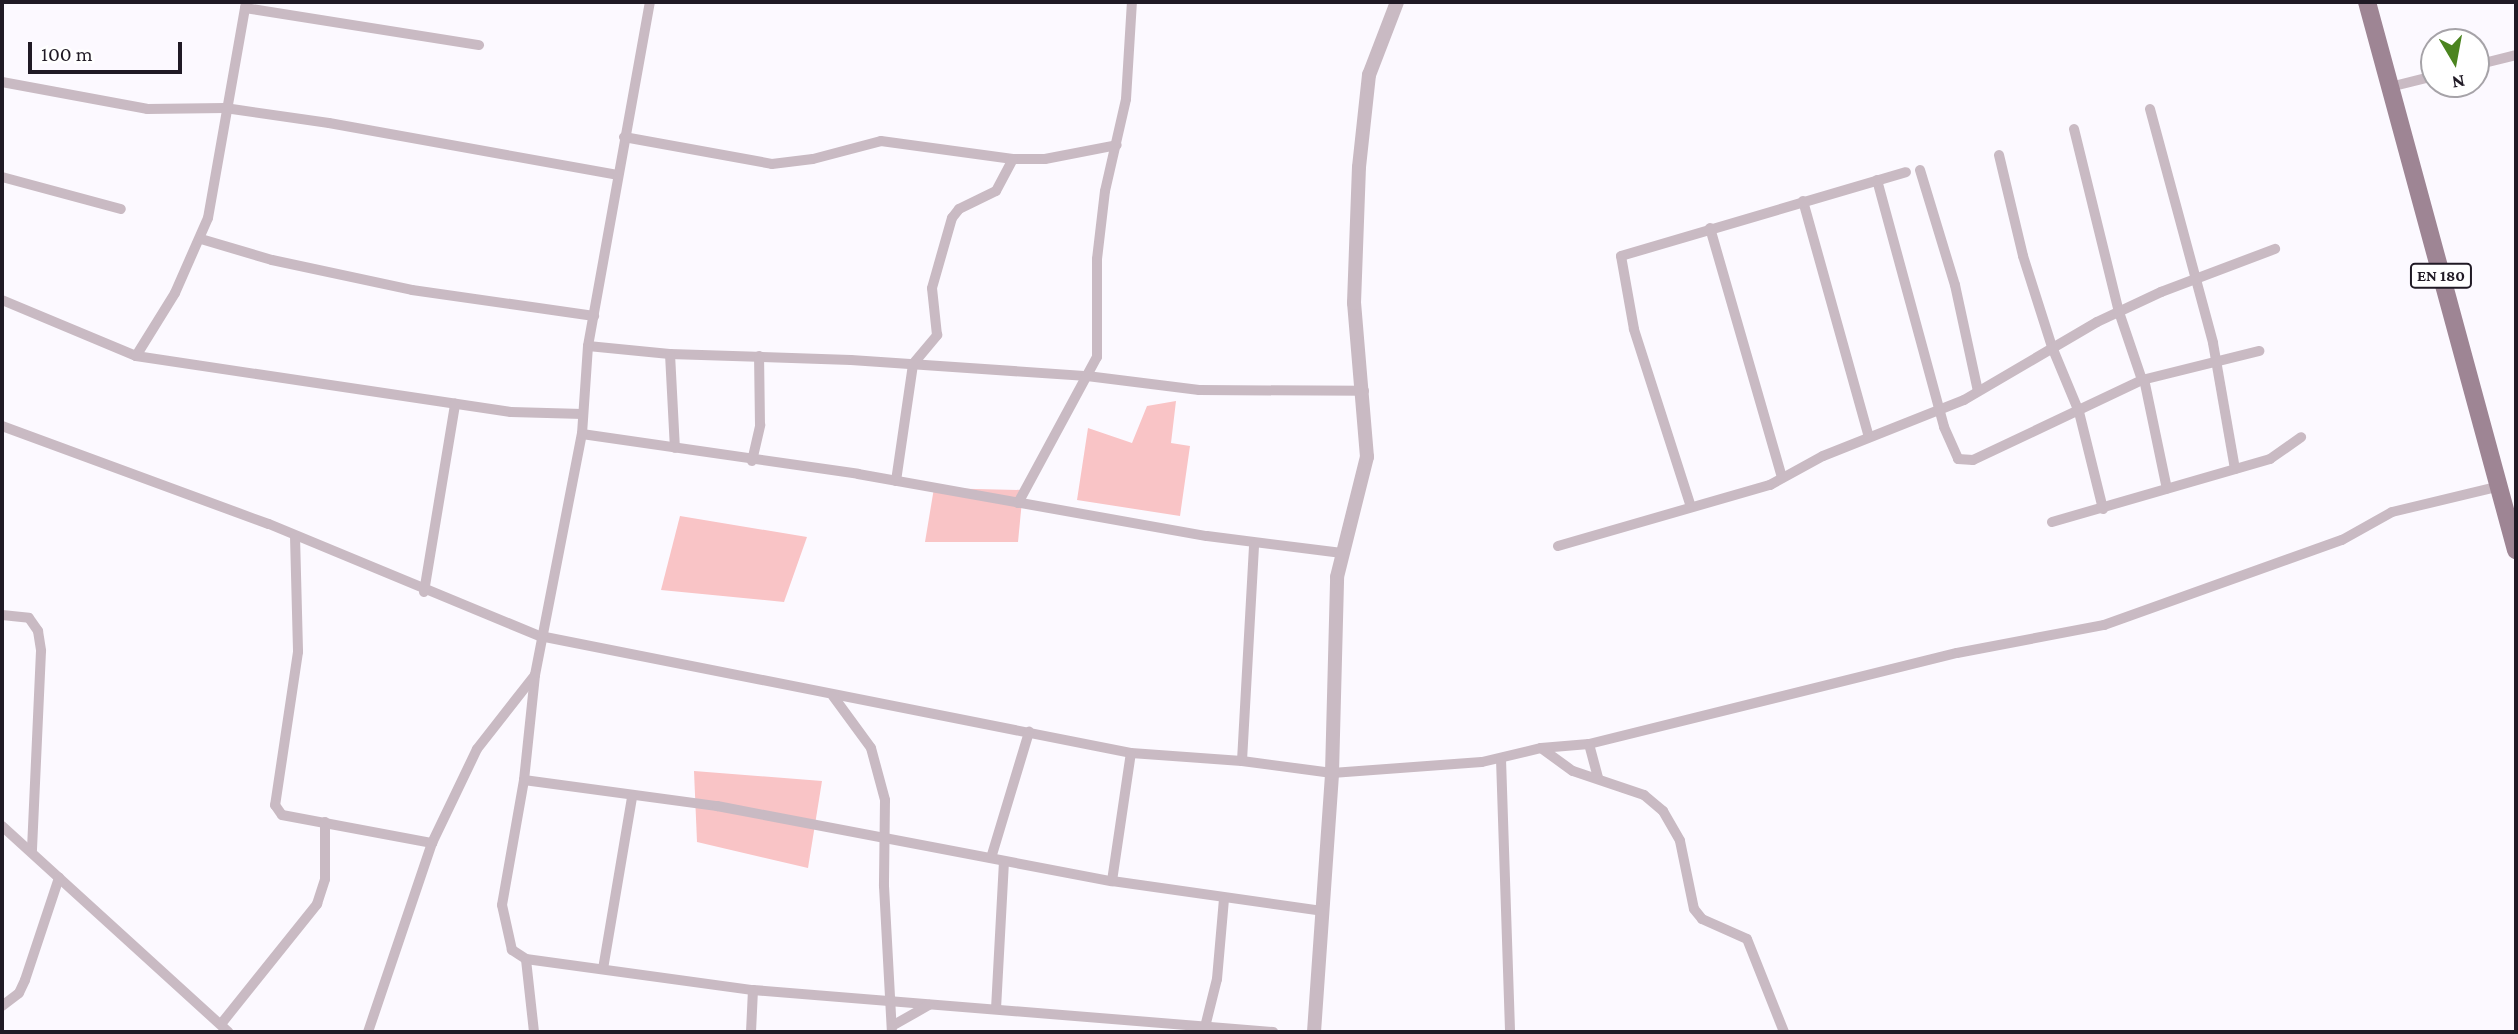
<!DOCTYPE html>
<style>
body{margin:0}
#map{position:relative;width:2518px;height:1034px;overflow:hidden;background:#fcf9ff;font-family:"Crimson Pro",serif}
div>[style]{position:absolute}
.green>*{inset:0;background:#f9c4c6}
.minor>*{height:10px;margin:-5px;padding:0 5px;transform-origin:5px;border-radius:5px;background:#c9bac3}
.tertiary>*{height:14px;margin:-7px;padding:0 7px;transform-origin:7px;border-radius:7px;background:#c9bac3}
.primary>*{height:18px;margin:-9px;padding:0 9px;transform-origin:9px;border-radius:9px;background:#9e8594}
span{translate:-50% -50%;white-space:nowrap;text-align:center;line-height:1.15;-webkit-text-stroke:5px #fff;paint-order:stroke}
.shield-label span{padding:2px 5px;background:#fff;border:2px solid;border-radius:5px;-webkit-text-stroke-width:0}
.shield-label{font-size:16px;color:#201a25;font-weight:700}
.frame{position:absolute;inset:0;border:4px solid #201a25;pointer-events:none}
.north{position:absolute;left:2420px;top:28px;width:70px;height:70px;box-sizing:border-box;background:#fff;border:2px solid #a6a3a8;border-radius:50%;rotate:170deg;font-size:19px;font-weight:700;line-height:28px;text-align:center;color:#201a25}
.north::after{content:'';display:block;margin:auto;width:24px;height:32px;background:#4b841f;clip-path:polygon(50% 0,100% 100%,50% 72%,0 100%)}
.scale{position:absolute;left:28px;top:42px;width:154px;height:32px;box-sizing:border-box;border:4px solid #201a25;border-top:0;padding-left:9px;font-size:21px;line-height:24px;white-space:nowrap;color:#201a25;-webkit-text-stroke:5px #fff;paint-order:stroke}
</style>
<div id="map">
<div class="green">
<div style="clip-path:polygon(1176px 401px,1171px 443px,1190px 446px,1180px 516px,1077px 500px,1088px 428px,1132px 443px,1147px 406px)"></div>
<div style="clip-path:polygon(934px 488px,1023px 490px,1018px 542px,925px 542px)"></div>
<div style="clip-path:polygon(680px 516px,807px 537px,784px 602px,661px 590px)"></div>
<div style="clip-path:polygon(694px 771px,822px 781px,808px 868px,697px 842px)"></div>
</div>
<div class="minor">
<div style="left:245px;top:8px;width:237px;rotate:9deg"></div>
<div style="left:2476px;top:65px;width:41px;rotate:-14deg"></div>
<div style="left:2px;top:82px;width:147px;rotate:10.5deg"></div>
<div style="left:147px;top:109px;width:78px;rotate:-0.7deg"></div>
<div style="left:225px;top:108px;width:105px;rotate:8.2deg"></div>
<div style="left:329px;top:123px;width:293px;rotate:10.2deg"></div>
<div style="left:2390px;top:87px;width:45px;rotate:-14deg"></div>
<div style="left:2150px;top:109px;width:242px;rotate:74.9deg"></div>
<div style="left:2213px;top:343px;width:128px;rotate:80.1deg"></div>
<div style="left:2074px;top:129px;width:188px;rotate:76.2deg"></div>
<div style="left:2119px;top:312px;width:72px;rotate:71.3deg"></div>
<div style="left:624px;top:137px;width:150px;rotate:10.3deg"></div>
<div style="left:772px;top:164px;width:41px;rotate:-7deg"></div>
<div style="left:813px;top:159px;width:70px;rotate:-14.8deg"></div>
<div style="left:881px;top:141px;width:133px;rotate:7.8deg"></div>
<div style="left:1013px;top:159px;width:32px"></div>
<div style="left:1045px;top:159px;width:73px;rotate:-11deg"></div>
<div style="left:1999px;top:155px;width:104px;rotate:76.6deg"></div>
<div style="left:2023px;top:256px;width:96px;rotate:72.3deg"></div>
<div style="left:2052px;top:347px;width:70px;rotate:67.4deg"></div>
<div style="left:2079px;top:412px;width:100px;rotate:76.1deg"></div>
<div style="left:1920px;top:170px;width:120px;rotate:73.1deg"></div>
<div style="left:1955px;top:285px;width:108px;rotate:77.8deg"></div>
<div style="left:2px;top:177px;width:123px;rotate:15.1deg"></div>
<div style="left:1877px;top:180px;width:256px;rotate:74.8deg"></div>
<div style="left:1944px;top:427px;width:35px;rotate:66deg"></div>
<div style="left:1958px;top:459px;width:15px;rotate:4deg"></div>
<div style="left:1973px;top:460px;width:187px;rotate:-25.3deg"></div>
<div style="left:2142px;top:380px;width:121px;rotate:-13.9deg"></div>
<div style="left:1803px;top:201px;width:245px;rotate:74.4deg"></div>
<div style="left:1710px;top:228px;width:260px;rotate:73.9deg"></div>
<div style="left:201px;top:239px;width:74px;rotate:16.5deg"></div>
<div style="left:272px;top:260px;width:143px;rotate:12.1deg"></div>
<div style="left:412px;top:290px;width:184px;rotate:8.1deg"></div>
<div style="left:2px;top:300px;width:145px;rotate:22.7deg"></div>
<div style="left:136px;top:356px;width:379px;rotate:8.5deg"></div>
<div style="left:511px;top:412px;width:72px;rotate:1.6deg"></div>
<div style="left:588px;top:346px;width:82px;rotate:5.6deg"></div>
<div style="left:670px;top:354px;width:181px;rotate:1.9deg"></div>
<div style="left:851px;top:360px;width:237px;rotate:3.9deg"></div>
<div style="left:1087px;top:376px;width:113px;rotate:7.1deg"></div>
<div style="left:1199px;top:390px;width:165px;rotate:0.3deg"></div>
<div style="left:670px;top:354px;width:94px;rotate:87deg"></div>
<div style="left:136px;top:356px;width:74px;rotate:-58.2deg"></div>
<div style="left:175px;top:293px;width:82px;rotate:-66.3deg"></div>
<div style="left:208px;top:218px;width:219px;rotate:-80deg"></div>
<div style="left:2144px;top:379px;width:112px;rotate:78.2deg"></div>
<div style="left:2px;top:426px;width:284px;rotate:20.2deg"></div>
<div style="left:269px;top:524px;width:293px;rotate:22.5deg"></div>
<div style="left:540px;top:636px;width:602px;rotate:11.2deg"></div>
<div style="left:1131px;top:753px;width:111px;rotate:4.1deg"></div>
<div style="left:1242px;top:761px;width:91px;rotate:7.6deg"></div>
<div style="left:1332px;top:773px;width:150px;rotate:-4.2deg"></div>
<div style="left:1482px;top:762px;width:61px;rotate:-13.3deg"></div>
<div style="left:1541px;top:748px;width:48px;rotate:-4.8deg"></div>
<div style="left:1589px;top:744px;width:379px;rotate:-13.9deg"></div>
<div style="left:1957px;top:653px;width:150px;rotate:-10.8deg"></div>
<div style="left:2104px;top:625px;width:253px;rotate:-19.7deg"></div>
<div style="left:2342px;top:540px;width:57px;rotate:-29.2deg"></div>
<div style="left:2392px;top:512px;width:111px;rotate:-13.5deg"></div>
<div style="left:582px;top:434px;width:279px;rotate:8.2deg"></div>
<div style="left:858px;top:474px;width:354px;rotate:10.1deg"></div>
<div style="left:1207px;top:536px;width:136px;rotate:7.2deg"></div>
<div style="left:752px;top:461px;width:37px;rotate:-77deg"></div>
<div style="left:760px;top:425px;width:69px;rotate:-90.8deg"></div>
<div style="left:896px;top:481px;width:118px;rotate:-81.7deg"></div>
<div style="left:913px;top:364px;width:38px;rotate:-50deg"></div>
<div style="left:937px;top:335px;width:47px;rotate:-96.1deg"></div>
<div style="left:932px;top:288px;width:73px;rotate:-74.1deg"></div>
<div style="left:952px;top:218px;width:11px;rotate:-52deg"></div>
<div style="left:959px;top:209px;width:41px;rotate:-25.9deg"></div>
<div style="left:996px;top:191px;width:36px;rotate:-62deg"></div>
<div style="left:1018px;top:503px;width:166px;rotate:-61.6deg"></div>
<div style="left:1097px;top:357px;width:98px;rotate:-90deg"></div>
<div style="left:1097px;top:259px;width:68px;rotate:-83.3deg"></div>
<div style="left:1105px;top:191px;width:94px;rotate:-77.1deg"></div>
<div style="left:1126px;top:99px;width:97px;rotate:-86.5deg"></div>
<div style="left:1691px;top:507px;width:187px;rotate:-107.8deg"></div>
<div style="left:1634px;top:329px;width:74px;rotate:-100.1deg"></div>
<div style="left:1621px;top:256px;width:297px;rotate:-16.4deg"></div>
<div style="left:2052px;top:522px;width:227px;rotate:-16.1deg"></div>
<div style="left:2270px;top:459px;width:38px;rotate:-35deg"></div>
<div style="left:295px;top:536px;width:116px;rotate:88.5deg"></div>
<div style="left:298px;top:652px;width:155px;rotate:98.5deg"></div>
<div style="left:275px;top:805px;width:12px;rotate:55deg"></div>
<div style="left:282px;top:815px;width:153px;rotate:10.6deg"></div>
<div style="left:1558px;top:546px;width:221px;rotate:-16.1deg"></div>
<div style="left:1770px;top:485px;width:60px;rotate:-28.7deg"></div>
<div style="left:1823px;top:456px;width:152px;rotate:-21.7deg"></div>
<div style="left:1964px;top:400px;width:154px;rotate:-30.4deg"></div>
<div style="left:2097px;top:322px;width:71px;rotate:-25.1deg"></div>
<div style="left:2161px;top:292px;width:122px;rotate:-20.7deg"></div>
<div style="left:424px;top:592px;width:191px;rotate:-80.6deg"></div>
<div style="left:2px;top:615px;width:27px;rotate:6deg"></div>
<div style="left:29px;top:618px;width:16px;rotate:55deg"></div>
<div style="left:38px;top:631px;width:20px;rotate:81deg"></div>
<div style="left:41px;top:651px;width:201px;rotate:92.6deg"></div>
<div style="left:833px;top:696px;width:64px;rotate:53.8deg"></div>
<div style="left:871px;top:748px;width:54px;rotate:74.9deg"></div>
<div style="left:885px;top:800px;width:86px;rotate:90.7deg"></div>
<div style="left:884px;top:886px;width:146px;rotate:86.9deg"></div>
<div style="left:1589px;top:744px;width:35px;rotate:75deg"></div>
<div style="left:1541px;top:748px;width:39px;rotate:36deg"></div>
<div style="left:1573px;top:771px;width:75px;rotate:18.7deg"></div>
<div style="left:1644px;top:795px;width:25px;rotate:40deg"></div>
<div style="left:1663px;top:811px;width:34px;rotate:60deg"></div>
<div style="left:1680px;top:841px;width:69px;rotate:78.4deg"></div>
<div style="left:1694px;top:909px;width:13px;rotate:51deg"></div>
<div style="left:1702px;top:919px;width:49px;rotate:24deg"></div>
<div style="left:1747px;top:939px;width:100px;rotate:68.3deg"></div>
<div style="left:1501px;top:759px;width:273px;rotate:88.1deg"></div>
<div style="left:1242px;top:761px;width:217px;rotate:-86.8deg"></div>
<div style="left:524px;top:780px;width:195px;rotate:7.7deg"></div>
<div style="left:717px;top:806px;width:402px;rotate:10.8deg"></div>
<div style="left:1112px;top:881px;width:212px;rotate:8.1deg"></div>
<div style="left:2px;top:826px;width:306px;rotate:42.3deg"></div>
<div style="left:991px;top:858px;width:132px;rotate:-73.2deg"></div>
<div style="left:1112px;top:881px;width:129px;rotate:-81.6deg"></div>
<div style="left:526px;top:959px;width:229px;rotate:7.8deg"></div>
<div style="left:753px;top:990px;width:522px;rotate:4.62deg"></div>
<div style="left:603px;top:969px;width:174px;rotate:-80.4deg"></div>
<div style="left:2px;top:1006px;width:21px;rotate:-37deg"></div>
<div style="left:19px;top:993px;width:14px;rotate:-65deg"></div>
<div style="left:25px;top:980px;width:108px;rotate:-71.6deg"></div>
<div style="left:996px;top:1009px;width:148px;rotate:-86.9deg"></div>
<div style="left:221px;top:1024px;width:154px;rotate:-51.3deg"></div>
<div style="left:317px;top:904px;width:26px;rotate:-72deg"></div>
<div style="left:325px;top:879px;width:57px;rotate:-90deg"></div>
<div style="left:892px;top:1026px;width:43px;rotate:-29.6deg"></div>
<div style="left:1205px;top:1027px;width:49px;rotate:-76deg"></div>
<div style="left:1217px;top:979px;width:80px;rotate:-85deg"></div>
<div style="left:368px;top:1032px;width:200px;rotate:-71.3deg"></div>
<div style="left:432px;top:843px;width:104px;rotate:-64.4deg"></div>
<div style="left:477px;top:749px;width:94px;rotate:-51.9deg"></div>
<div style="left:535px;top:675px;width:246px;rotate:-79deg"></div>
<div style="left:582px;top:434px;width:88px;rotate:-86.1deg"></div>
<div style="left:588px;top:346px;width:350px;rotate:-79.8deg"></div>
<div style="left:534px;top:1032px;width:73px;rotate:-96.3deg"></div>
<div style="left:526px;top:959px;width:17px;rotate:-147deg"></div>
<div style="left:512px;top:950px;width:46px;rotate:-102.5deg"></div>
<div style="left:502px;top:905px;width:127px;rotate:-80deg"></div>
<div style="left:524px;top:780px;width:106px;rotate:-84deg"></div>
<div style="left:751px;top:1032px;width:42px;rotate:-87.3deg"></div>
</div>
<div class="tertiary">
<div style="left:1314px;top:1032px;width:260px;rotate:-86deg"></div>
<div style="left:1332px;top:773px;width:196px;rotate:-88.5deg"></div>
<div style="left:1337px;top:577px;width:124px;rotate:-76deg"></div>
<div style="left:1367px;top:457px;width:155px;rotate:-94.8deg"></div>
<div style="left:1354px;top:303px;width:136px;rotate:-87.9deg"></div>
<div style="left:1359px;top:167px;width:93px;rotate:-83.8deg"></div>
<div style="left:1369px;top:75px;width:78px;rotate:-69deg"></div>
</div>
<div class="primary">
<div style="left:2367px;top:2px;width:568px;rotate:74.79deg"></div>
</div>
<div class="shield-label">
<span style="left:2441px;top:276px">EN 180</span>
</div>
<div class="frame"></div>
<div class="north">N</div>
<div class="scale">100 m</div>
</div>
